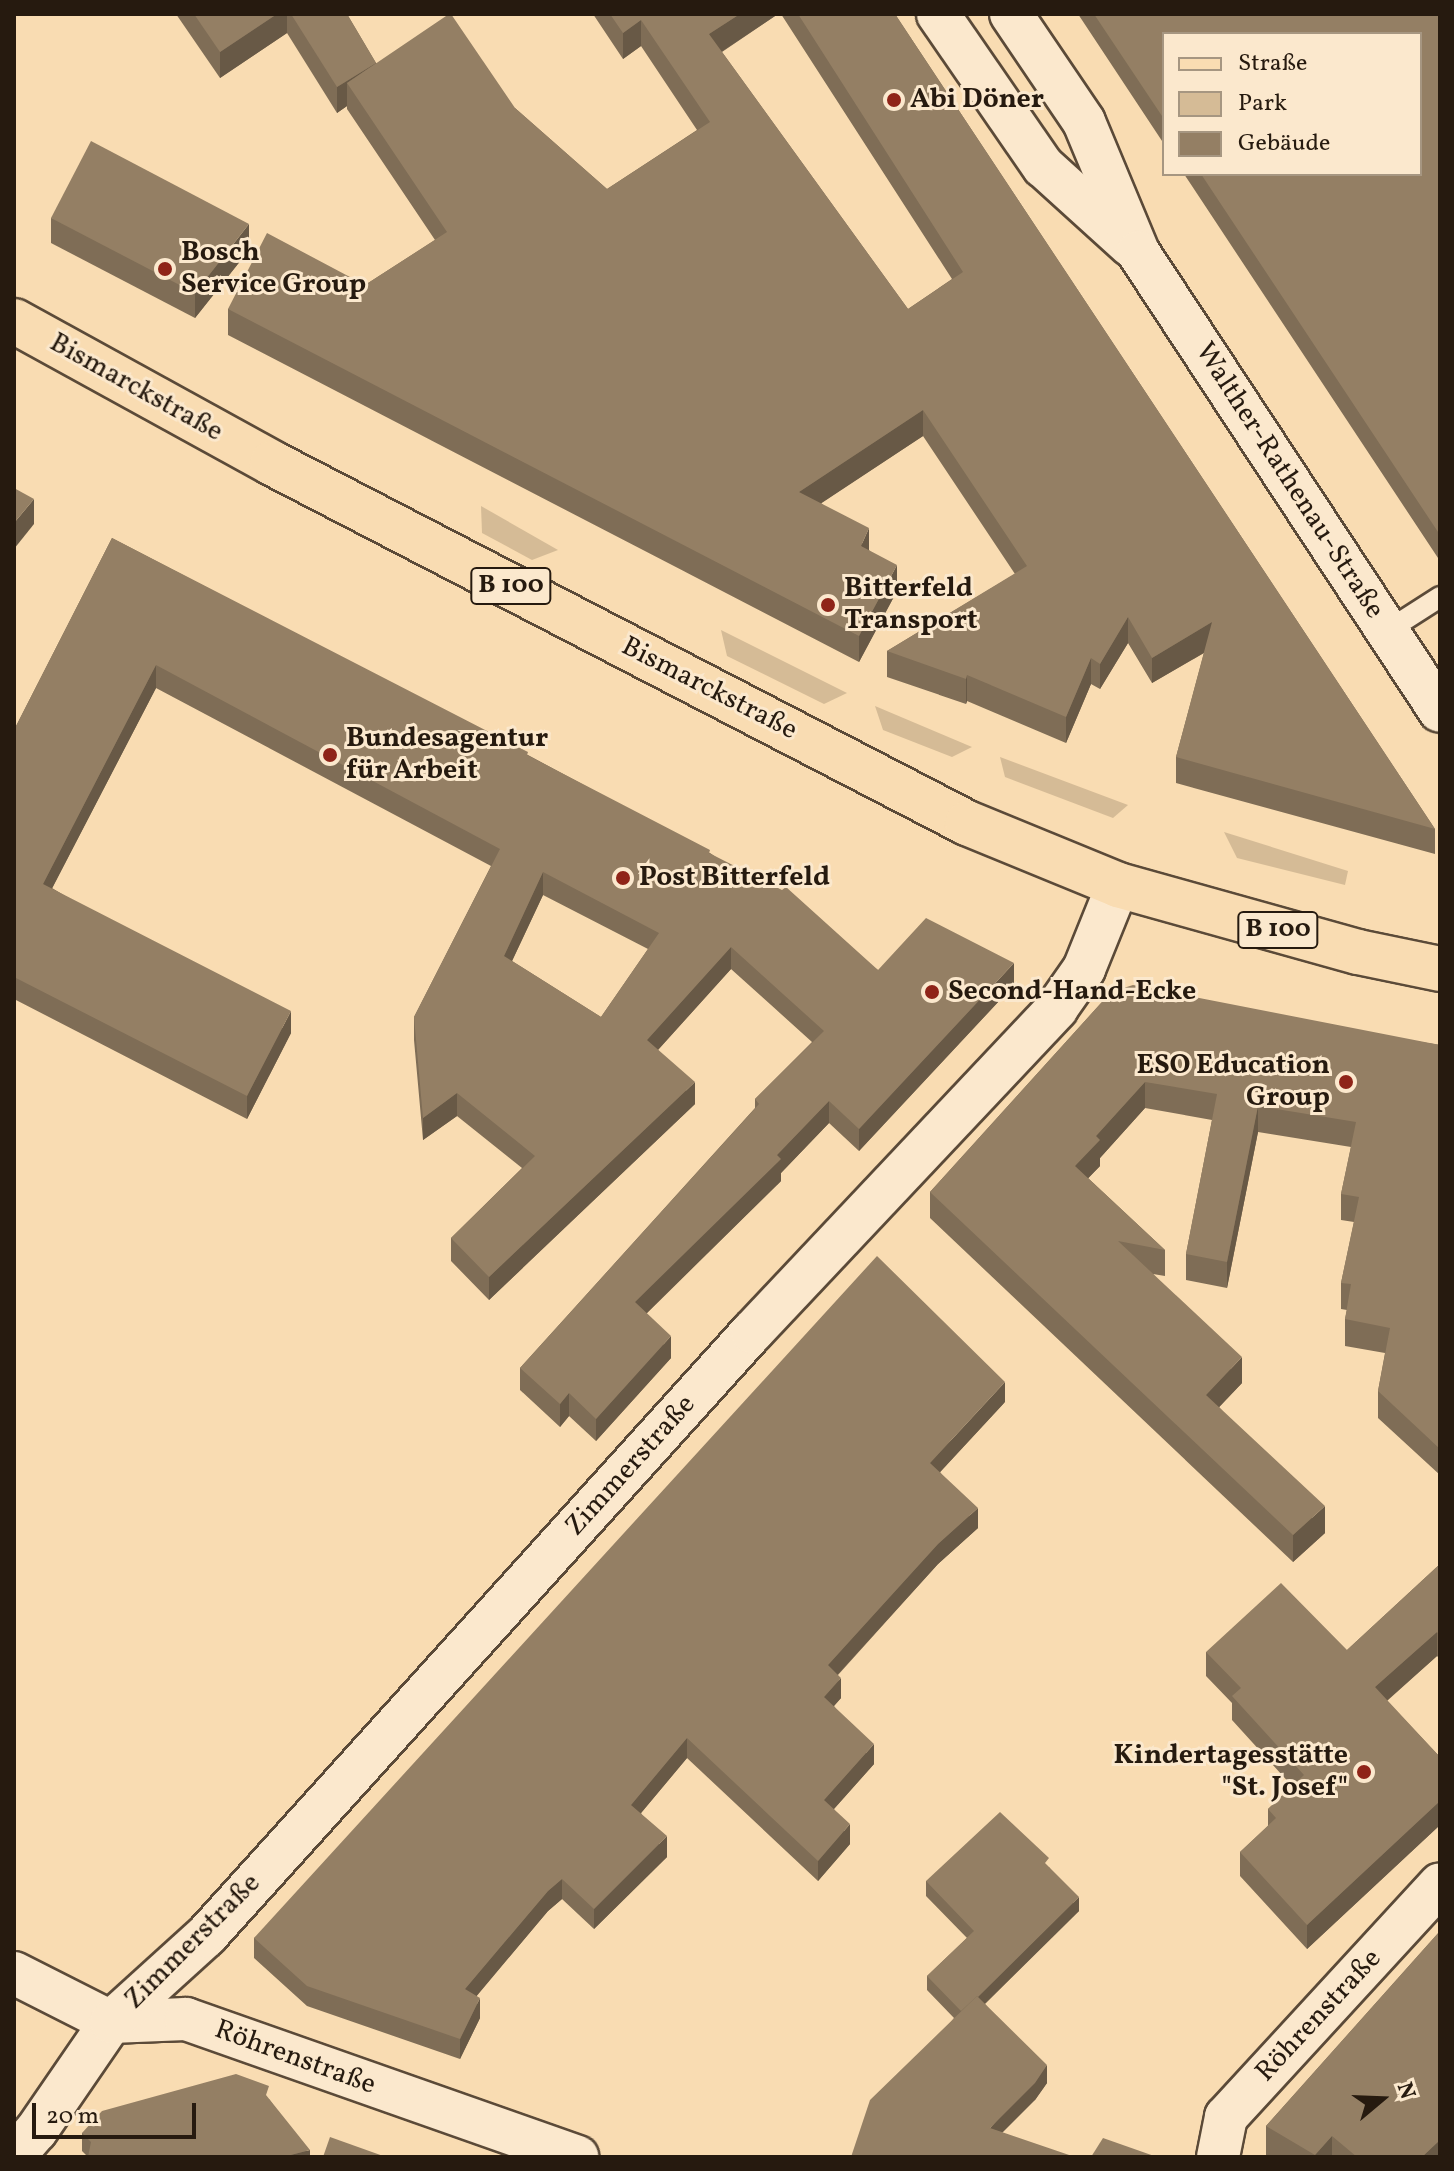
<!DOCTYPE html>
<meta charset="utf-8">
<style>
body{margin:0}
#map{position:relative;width:1454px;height:2171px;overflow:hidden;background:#f9dcb2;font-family:Vollkorn,serif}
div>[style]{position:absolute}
.green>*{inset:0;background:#d5bb96}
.roads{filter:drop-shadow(2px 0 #5b4a38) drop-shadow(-2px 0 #5b4a38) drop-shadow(0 2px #5b4a38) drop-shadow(0 -2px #5b4a38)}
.lane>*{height:20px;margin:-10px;padding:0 10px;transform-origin:10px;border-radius:10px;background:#fbe8cd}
.street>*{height:42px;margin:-21px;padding:0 21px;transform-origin:21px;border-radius:21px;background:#fbe8cd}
.primary>*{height:44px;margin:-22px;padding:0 22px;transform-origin:22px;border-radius:22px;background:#f9dcb2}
.wall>*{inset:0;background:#7f6d56}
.shaded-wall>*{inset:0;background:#685946}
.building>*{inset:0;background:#947f64}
.dots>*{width:22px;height:22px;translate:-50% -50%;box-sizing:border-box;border:4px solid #fbe8cd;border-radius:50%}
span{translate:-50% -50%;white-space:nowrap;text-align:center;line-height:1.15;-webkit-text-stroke:6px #fbe8cd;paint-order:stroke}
.shield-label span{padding:2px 6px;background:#fbe8cd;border:2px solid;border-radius:6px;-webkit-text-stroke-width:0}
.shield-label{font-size:26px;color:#261a0f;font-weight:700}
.poi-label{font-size:28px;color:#261a0f;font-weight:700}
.left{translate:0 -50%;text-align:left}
.right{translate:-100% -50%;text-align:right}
.street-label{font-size:28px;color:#261a0f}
.frame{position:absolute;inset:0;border:16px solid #261a0f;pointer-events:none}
.legend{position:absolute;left:1162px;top:32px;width:260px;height:144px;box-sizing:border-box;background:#fbe8cd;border:2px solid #a69681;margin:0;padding:10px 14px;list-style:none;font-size:24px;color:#261a0f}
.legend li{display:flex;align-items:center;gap:16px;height:40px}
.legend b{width:40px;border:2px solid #a69681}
.north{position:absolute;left:1342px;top:2059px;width:80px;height:80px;-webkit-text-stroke:6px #fbe8cd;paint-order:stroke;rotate:71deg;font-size:22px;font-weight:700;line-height:32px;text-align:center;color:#261a0f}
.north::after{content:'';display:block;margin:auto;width:28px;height:36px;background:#261a0f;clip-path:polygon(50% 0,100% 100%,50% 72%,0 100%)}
.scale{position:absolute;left:32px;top:2103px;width:164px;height:36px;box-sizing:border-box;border:4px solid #261a0f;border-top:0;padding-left:10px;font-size:24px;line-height:28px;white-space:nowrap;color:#261a0f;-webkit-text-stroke:6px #fbe8cd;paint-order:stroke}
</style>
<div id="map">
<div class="green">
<div style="clip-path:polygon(481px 506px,558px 550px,532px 560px,482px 533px)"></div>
<div style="clip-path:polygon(721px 630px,847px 693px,824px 704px,727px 656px)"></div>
<div style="clip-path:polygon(875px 706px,972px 747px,952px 757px,883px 730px)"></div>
<div style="clip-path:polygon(1000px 757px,1128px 805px,1113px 818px,1005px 777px)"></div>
<div style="clip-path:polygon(1224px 832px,1348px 871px,1345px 885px,1237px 858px)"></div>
</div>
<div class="roads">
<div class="lane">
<div style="left:1387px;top:631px;width:63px;rotate:-32.7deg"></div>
</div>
<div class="street">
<div style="left:938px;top:14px;width:185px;rotate:55.4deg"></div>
<div style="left:1043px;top:166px;width:118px;rotate:42.2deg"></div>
<div style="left:1011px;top:14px;width:130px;rotate:55.9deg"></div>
<div style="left:1084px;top:122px;width:141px;rotate:67.4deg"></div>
<div style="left:1138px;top:252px;width:549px;rotate:56.66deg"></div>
<div style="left:14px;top:1973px;width:109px;rotate:26.8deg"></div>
<div style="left:111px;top:2022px;width:75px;rotate:-2.3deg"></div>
<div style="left:186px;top:2019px;width:415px;rotate:19.4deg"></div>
<div style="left:14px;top:2156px;width:33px;rotate:-49deg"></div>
<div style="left:36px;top:2131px;width:132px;rotate:-55.5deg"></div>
<div style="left:111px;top:2022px;width:128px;rotate:-42.2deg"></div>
<div style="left:206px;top:1936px;width:814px;rotate:-47.89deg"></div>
<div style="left:752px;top:1332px;width:444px;rotate:-46.7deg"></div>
<div style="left:1056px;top:1009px;width:49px;rotate:-55deg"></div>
<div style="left:1084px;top:969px;width:91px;rotate:-68deg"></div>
<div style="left:1218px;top:2157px;width:41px;rotate:-78.7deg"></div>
<div style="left:1226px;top:2117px;width:316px;rotate:-47.4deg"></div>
</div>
<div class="primary">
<div style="left:14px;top:321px;width:294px;rotate:28.8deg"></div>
<div style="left:272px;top:463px;width:783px;rotate:27.38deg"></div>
<div style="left:967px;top:823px;width:163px;rotate:22.3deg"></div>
<div style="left:1118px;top:885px;width:249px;rotate:15.6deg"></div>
<div style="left:1358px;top:952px;width:84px;rotate:11.7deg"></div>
</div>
</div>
<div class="wall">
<div style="clip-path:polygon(176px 14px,347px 14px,376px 63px,515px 108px,607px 189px,697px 130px,641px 46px,623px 59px,593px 14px,778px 14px,722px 52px,908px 309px,952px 279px,781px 14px,895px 14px,1435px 829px,1435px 854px,1176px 783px,1176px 757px,1204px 653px,1152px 683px,1128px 643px,1100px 689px,1091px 684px,1066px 743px,967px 701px,966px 704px,887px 677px,887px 651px,1015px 574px,923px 436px,821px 503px,869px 550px,897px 591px,859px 662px,228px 335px,228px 309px,365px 285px,435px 240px,347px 109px,347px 106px,337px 113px,287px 33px,220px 78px)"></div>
<div style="clip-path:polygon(1078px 14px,1440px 14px,1440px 561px,1184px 174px,1420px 174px,1164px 34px,1164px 144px)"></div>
<div style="clip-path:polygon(51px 218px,249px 250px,195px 318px,51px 243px)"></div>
<div style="clip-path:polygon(evenodd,112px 538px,528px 755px,710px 853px,878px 970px,1014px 985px,859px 1151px,829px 1123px,781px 1173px,781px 1181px,646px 1313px,671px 1358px,596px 1441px,569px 1416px,560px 1427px,520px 1390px,520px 1368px,755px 1108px,755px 1099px,812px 1042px,731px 969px,658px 1050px,695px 1104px,489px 1300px,451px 1261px,451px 1238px,522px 1168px,457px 1116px,423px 1140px,414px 1040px,414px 1017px,491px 866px,156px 688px,52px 888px,291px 1033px,247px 1119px,14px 999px,14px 730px,112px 538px,543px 895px,648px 949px,601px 1017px,512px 961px,543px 895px)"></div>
<div style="clip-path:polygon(1111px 992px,1440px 1045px,1440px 1475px,1378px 1418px,1378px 1391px,1385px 1353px,1345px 1346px,1345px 1319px,1347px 1310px,1341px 1309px,1341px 1283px,1354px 1222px,1341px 1220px,1341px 1194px,1351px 1147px,1258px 1132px,1227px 1288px,1186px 1280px,1186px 1254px,1212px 1120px,1145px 1108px,1100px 1158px,1100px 1166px,1088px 1178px,1165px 1250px,1165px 1276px,1153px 1274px,1242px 1383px,1219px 1407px,1325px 1533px,1293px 1562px,930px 1218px,930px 1192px)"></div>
<div style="clip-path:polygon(1005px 1402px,940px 1472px,978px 1528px,938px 1564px,838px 1675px,841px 1698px,834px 1706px,874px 1764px,834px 1809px,850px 1844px,818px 1881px,687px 1758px,641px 1813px,667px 1857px,594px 1929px,562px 1899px,548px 1911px,476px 1996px,480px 2018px,460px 2059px,307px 2006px,254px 1958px,254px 1938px)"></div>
<div style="clip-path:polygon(1440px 1564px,1440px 1659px,1437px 1656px,1387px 1701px,1440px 1757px,1440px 1825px,1307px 1949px,1240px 1876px,1240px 1852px,1268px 1826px,1268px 1809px,1292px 1786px,1232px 1720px,1232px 1703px,1206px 1676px,1206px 1652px,1347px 1650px)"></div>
<div style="clip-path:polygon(1049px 1867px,1079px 1911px,985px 2004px,1047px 2083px,1035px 2100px,851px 2157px,954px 2018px,927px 1990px,927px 1976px,967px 1938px,926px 1896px,926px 1881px)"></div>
<div style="clip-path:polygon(1440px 1931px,1440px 2157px,1266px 2157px,1266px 2126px)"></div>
<div style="clip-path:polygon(269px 2099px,310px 2157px,88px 2157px,82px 2151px,82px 2133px)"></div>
</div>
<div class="shaded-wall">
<div style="clip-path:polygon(277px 14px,287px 14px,287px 33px,220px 78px,220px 52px)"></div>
<div style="clip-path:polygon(740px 14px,778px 14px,709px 60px,709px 34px)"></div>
<div style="clip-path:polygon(641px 20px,641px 46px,623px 59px,623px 33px)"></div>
<div style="clip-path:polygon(376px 63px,347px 83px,347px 106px,337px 113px,337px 87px)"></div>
<div style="clip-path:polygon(249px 224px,249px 250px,195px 318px,195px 293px)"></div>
<div style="clip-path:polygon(923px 410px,923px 436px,799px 518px,799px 492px)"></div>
<div style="clip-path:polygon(34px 499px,34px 524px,14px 549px,14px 523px)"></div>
<div style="clip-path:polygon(869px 528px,869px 554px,861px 546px)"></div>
<div style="clip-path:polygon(897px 565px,897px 591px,859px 662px,859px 636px)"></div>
<div style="clip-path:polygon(1128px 617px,1128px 643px,1100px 689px,1100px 664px)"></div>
<div style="clip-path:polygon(1212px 622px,1212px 648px,1152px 683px,1152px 658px)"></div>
<div style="clip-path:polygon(1091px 658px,1091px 684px,1066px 743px,1066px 717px)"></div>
<div style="clip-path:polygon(156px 665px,156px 688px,43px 906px,43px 884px)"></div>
<div style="clip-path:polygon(967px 675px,967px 701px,966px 704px,966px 679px)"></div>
<div style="clip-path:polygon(543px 872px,543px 895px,504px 978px,504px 956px)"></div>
<div style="clip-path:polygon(731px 947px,731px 969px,647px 1062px,647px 1040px)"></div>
<div style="clip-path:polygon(1014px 963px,1014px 985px,859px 1151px,859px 1129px)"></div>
<div style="clip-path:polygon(291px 1011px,291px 1033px,247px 1119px,247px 1096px)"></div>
<div style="clip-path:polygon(695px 1082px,695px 1104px,489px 1300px,489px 1277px)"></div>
<div style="clip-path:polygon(1145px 1082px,1145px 1108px,1100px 1158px,1100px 1166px,1075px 1192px,1075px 1166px,1096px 1136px)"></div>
<div style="clip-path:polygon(457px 1093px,457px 1116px,423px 1140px,423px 1118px)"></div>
<div style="clip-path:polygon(829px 1101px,829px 1123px,781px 1173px,781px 1181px,635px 1325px,635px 1302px)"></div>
<div style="clip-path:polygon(1258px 1106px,1258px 1132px,1227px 1288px,1227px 1262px)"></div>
<div style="clip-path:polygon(671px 1336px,671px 1358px,596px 1441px,596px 1419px)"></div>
<div style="clip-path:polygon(1242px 1357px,1242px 1383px,1206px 1421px,1206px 1395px)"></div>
<div style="clip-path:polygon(1005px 1382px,1005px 1402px,930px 1483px,930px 1463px)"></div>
<div style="clip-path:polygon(569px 1393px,569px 1416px,560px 1427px,560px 1404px)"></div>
<div style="clip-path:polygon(1325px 1506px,1325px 1533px,1293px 1562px,1293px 1535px)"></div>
<div style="clip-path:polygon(978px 1508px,978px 1528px,938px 1564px,828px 1685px,828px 1665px,938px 1544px)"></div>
<div style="clip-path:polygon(1437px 1632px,1437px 1656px,1375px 1711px,1375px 1687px)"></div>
<div style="clip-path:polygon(841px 1678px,841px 1698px,824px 1717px,824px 1697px)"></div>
<div style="clip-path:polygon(687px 1738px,687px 1758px,631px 1825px,631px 1805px)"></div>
<div style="clip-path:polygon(874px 1744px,874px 1764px,824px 1820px,824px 1800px)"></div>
<div style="clip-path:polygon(1440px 1801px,1440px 1825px,1307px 1949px,1307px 1925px)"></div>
<div style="clip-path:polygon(850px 1824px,850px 1844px,818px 1881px,818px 1861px)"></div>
<div style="clip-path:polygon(667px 1836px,667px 1857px,594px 1929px,594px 1909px)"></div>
<div style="clip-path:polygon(562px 1879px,562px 1899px,548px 1911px,465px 2010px,465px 1989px,548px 1891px)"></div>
<div style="clip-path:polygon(1079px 1897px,1079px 1911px,962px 2026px,962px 2012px)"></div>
<div style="clip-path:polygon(480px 1998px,480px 2018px,460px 2059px,460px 2039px)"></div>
<div style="clip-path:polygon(1047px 2065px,1047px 2083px,1035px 2100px,990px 2145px,990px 2128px)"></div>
<div style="clip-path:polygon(1332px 2136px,1332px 2157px,1315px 2157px,1315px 2155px)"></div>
<div style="clip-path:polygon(1440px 2140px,1440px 2157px,1422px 2157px)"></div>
<div style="clip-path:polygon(310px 2150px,310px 2157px,283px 2157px)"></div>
</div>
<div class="building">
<div style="clip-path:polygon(194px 14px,277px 14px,220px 52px)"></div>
<div style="clip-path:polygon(291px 14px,347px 14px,376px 63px,337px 87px)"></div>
<div style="clip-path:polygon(449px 14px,451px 14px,515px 108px,607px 189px,710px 122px,641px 20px,623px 33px,610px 14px,740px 14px,709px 34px,908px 309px,963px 272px,798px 14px,895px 14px,1435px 829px,1176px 757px,1212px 622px,1152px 658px,1128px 617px,1100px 664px,1091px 658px,1066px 717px,967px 675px,966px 679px,887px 651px,1027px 566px,923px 410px,799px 492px,869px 528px,861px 546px,897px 565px,859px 636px,228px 309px,267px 233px,365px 285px,447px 232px,347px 83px)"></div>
<div style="clip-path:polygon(1094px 14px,1440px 14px,1440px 535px,1201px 174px,1420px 174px,1420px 34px,1164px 34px,1164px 119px)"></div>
<div style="clip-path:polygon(91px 141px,249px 224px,195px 293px,51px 218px)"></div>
<div style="clip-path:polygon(14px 488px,34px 499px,14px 523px)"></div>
<div style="clip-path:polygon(evenodd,112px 538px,528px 752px,527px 755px,710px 850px,709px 853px,782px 890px,786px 887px,878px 970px,926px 918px,1014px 963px,859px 1129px,829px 1101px,777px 1155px,781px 1159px,635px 1302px,671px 1336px,596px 1419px,569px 1393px,560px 1404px,520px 1368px,759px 1104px,755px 1099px,824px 1031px,731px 947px,647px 1040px,695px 1082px,489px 1277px,451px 1238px,535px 1156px,457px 1093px,423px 1118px,414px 1017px,500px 849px,156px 665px,43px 884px,291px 1011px,247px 1096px,14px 977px,14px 730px,112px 538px,543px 872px,659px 933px,601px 1017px,504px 956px,543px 872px)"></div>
<div style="clip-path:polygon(1133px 985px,1440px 1045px,1440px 1449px,1378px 1391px,1390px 1328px,1345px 1319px,1351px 1284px,1341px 1283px,1359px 1197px,1341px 1194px,1356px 1122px,1258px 1106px,1227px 1262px,1186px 1254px,1217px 1094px,1145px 1082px,1096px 1136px,1100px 1140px,1075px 1166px,1165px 1250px,1118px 1241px,1242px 1357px,1206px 1395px,1325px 1506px,1293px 1535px,930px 1192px,1111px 992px)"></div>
<div style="clip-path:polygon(877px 1256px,1005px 1382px,930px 1463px,978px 1508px,938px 1544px,828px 1665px,841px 1678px,824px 1697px,874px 1744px,824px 1800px,850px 1824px,818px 1861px,687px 1738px,631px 1805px,667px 1836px,594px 1909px,562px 1879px,548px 1891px,465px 1989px,480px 1998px,460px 2039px,307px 1986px,254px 1938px)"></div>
<div style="clip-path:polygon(1440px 1564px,1440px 1635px,1437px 1632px,1375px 1687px,1440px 1757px,1440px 1801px,1307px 1925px,1240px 1852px,1276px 1818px,1268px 1809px,1304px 1775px,1232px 1696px,1241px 1688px,1206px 1652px,1281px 1583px,1347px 1650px)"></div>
<div style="clip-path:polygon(1000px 1812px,1049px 1858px,1045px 1863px,1079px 1897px,978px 1997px,977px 1996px,961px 2011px,927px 1976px,974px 1931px,926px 1881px)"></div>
<div style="clip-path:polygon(1440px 1931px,1440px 2140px,1422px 2157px,1357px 2157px,1332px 2136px,1315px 2155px,1266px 2126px)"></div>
<div style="clip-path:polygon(977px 1996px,1047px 2065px,1035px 2083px,990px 2128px,1075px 2157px,851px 2157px,870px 2100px)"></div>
<div style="clip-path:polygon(236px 2074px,269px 2086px,266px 2095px,310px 2150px,283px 2157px,88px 2157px,91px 2142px,82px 2133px,102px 2111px)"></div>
<div style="clip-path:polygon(330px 2137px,386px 2157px,323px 2157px)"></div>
<div style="clip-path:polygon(1103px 2138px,1157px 2157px,1091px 2157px)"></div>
</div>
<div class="dots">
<div style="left:894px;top:100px;background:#8f2418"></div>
<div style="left:165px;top:269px;background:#8f2418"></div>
<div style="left:828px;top:605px;background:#8f2418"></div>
<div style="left:330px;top:755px;background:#8f2418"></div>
<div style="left:623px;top:878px;background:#8f2418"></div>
<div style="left:932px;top:992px;background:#8f2418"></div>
<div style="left:1346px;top:1082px;background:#8f2418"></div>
<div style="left:1364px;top:1772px;background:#8f2418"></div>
</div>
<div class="shield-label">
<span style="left:511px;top:586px">B 100</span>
<span style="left:1278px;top:930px">B 100</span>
</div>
<div class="poi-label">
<span class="left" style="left:910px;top:100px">Abi Döner</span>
<span class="left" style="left:181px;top:269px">Bosch<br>Service Group</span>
<span class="left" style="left:844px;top:605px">Bitterfeld<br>Transport</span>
<span class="left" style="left:346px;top:755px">Bundesagentur<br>für Arbeit</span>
<span class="left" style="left:639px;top:878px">Post Bitterfeld</span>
<span class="left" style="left:948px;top:992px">Second-Hand-Ecke</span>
<span class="right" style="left:1330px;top:1082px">ESO Education<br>Group</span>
<span class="right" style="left:1348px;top:1772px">Kindertagesstätte<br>"St. Josef"</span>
</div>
<div class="street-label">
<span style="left:136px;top:388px;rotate:29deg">Bismarckstraße</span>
<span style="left:1289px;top:481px;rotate:57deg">Walther-Rathenau-Straße</span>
<span style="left:709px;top:689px;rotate:27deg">Bismarckstraße</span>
<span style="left:631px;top:1466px;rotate:-48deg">Zimmerstraße</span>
<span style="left:193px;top:1942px;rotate:-45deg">Zimmerstraße</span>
<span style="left:1319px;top:2016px;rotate:-47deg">Röhrenstraße</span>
<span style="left:295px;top:2058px;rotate:20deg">Röhrenstraße</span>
</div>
<div class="frame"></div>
<ul class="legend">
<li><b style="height:10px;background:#f9dcb2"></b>Straße</li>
<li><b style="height:22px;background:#d5bb96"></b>Park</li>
<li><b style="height:22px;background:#947f64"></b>Gebäude</li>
</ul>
<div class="north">N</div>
<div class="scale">20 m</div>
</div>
